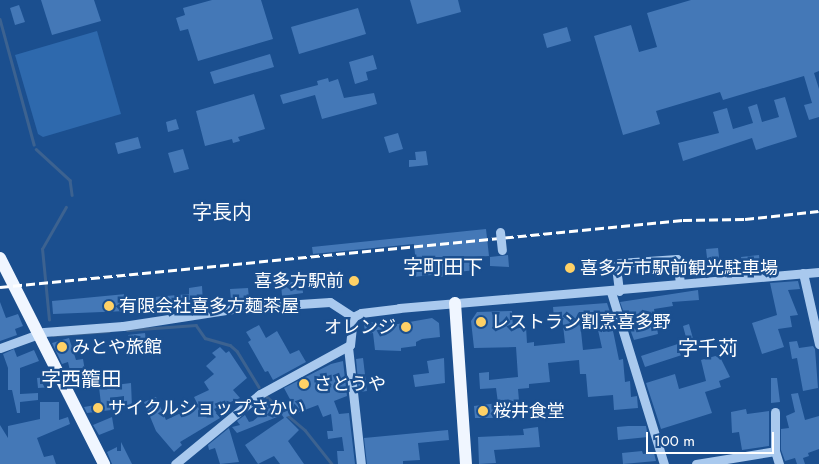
<!DOCTYPE html>
<meta charset="utf-8">
<style>
body{margin:0}
#map{position:relative;width:819px;height:464px;overflow:hidden;background:#1b4f8f;font-family:Jost,"Noto Sans JP",sans-serif}
div>[style]{position:absolute}
.green>*{inset:0;background:#2e69ad}
.stream>*{height:2.5px;margin:-1.25px;padding:0 1.25px;transform-origin:1.25px;border-radius:1.25px;background:#3c6290}
.building>*{inset:0;background:#4478b7}
.minor>*{height:9px;margin:-4.5px;padding:0 4.5px;transform-origin:4.5px;border-radius:4.5px;background:#a9c9ee}
.major>*{height:12px;margin:-6px;padding:0 6px;transform-origin:6px;border-radius:6px;background:#f0f6ff}
.rail>*{height:2.5px;margin-top:-1.25px;transform-origin:0;background:repeating-linear-gradient(90deg,#fff 0 9px,transparent 0 13px)}
.minor-bridge>*{height:9px;margin:-4.5px;padding:0 4.5px;transform-origin:4.5px;border-radius:4.5px;background:#a9c9ee}
.dots>*{width:14px;height:14px;translate:-50% -50%;box-sizing:border-box;border:2px solid #1b4f8f;border-radius:50%}
span{translate:-50% -50%;white-space:nowrap;text-align:center;line-height:1.15;-webkit-text-stroke:5px #1b4f8f;paint-order:stroke}
.poi-label{font-size:18px;color:#fff}
.left{translate:0 -50%;text-align:left}
.right{translate:-100% -50%;text-align:right}
.quarter-label{font-size:20px;color:#fff}
.scale{position:absolute;left:646px;top:432px;width:128px;height:22px;box-sizing:border-box;border:2px solid #fff;border-top:0;padding-left:6px;font-size:15px;line-height:18px;white-space:nowrap;color:#fff;-webkit-text-stroke:4px #1b4f8f;paint-order:stroke}
</style>
<div id="map">
<div class="green">
<div style="clip-path:polygon(97px 31px,121px 114px,43px 137px,38px 134px,15px 55px)"></div>
</div>
<div class="stream">
<div style="left:0;top:19px;width:130px;rotate:74.8deg"></div>
<div style="left:36px;top:149px;width:46px;rotate:42.4deg"></div>
<div style="left:70px;top:180px;width:15px;rotate:82deg"></div>
<div style="left:49px;top:320px;width:71px;rotate:-95.6deg"></div>
<div style="left:42px;top:249px;width:48px;rotate:-60.3deg"></div>
<div style="left:127px;top:330px;width:69px;rotate:-4.1deg"></div>
<div style="left:196px;top:325px;width:16px;rotate:55deg"></div>
<div style="left:205px;top:338px;width:26px;rotate:16deg"></div>
<div style="left:230px;top:345px;width:9px;rotate:41deg"></div>
<div style="left:237px;top:351px;width:42px;rotate:58.6deg"></div>
<div style="left:53px;top:335px;width:56px;rotate:-4.1deg"></div>
<div style="left:266px;top:396px;width:21px;rotate:41deg"></div>
<div style="left:286px;top:414px;width:25px;rotate:40deg"></div>
<div style="left:305px;top:430px;width:43px;rotate:51.5deg"></div>
</div>
<div class="building">
<div style="clip-path:polygon(41px 0,94px 0,101px 21px,52px 35px)"></div>
<div style="clip-path:polygon(212px 0,261px 0,273px 39px,198px 61px,188px 29px,180px 31px,176px 18px,185px 15px,183px 8px)"></div>
<div style="clip-path:polygon(410px 0,458px 0,461px 12px,417px 24px)"></div>
<div style="clip-path:polygon(691px 0,819px 0,819px 71px,814px 73px,819px 89px,819px 117px,809px 120px,804px 105px,812px 103px,804px 76px,723px 100px,720px 92px,656px 111px,660px 124px,623px 135px,594px 36px,631px 25px,639px 52px,657px 47px,647px 13px)"></div>
<div style="clip-path:polygon(19px 5px,25px 22px,15px 25px,10px 8px)"></div>
<div style="clip-path:polygon(358px 8px,366px 34px,299px 54px,291px 27px)"></div>
<div style="clip-path:polygon(567px 27px,571px 41px,547px 48px,543px 34px)"></div>
<div style="clip-path:polygon(270px 54px,274px 67px,214px 84px,210px 72px)"></div>
<div style="clip-path:polygon(373px 55px,377px 69px,366px 72px,368px 80px,355px 84px,349px 62px)"></div>
<div style="clip-path:polygon(328px 78px,329px 82px,338px 79px,344px 98px,374px 93px,377px 104px,322px 119px,315px 95px,283px 104px,280px 95px,318px 85px,317px 81px)"></div>
<div style="clip-path:polygon(254px 94px,265px 129px,238px 137px,240px 141px,233px 143px,232px 139px,205px 146px,196px 111px)"></div>
<div style="clip-path:polygon(785px 97px,797px 137px,756px 150px,752px 138px,683px 161px,678px 143px,719px 133px,713px 112px,727px 108px,733px 129px,753px 123px,748px 107px,757px 104px,762px 122px,779px 117px,774px 100px)"></div>
<div style="clip-path:polygon(176px 119px,179px 129px,168px 132px,166px 122px)"></div>
<div style="clip-path:polygon(398px 133px,403px 149px,389px 153px,384px 137px)"></div>
<div style="clip-path:polygon(138px 137px,141px 148px,118px 154px,115px 143px)"></div>
<div style="clip-path:polygon(183px 149px,189px 169px,174px 173px,168px 153px)"></div>
<div style="clip-path:polygon(426px 151px,428px 165px,409px 167px,409px 160px,416px 160px,415px 152px)"></div>
<div style="clip-path:polygon(486px 229px,489px 256px,474px 257px,476px 270px,448px 273px,448px 276px,440px 277px,440px 274px,413px 277px,412px 266px,416px 265px,414px 244px,313px 254px,312px 247px)"></div>
<div style="clip-path:polygon(718px 248px,721px 274px,709px 275px,706px 249px)"></div>
<div style="clip-path:polygon(508px 255px,509px 267px,490px 266px,490px 257px)"></div>
<div style="clip-path:polygon(759px 255px,760px 265px,742px 267px,741px 257px)"></div>
<div style="clip-path:polygon(302px 281px,303px 293px,282px 296px,281px 283px)"></div>
<div style="clip-path:polygon(798px 281px,800px 289px,788px 290px,798px 315px,790px 316px,792px 327px,778px 329px,784px 347px,762px 354px,752px 323px,777px 315px,770px 283px)"></div>
<div style="clip-path:polygon(202px 286px,203px 303px,156px 310px,155px 297px,189px 294px,189px 288px)"></div>
<div style="clip-path:polygon(248px 288px,249px 298px,231px 300px,230px 289px)"></div>
<div style="clip-path:polygon(698px 290px,699px 300px,672px 302px,673px 306px,654px 309px,658px 334px,634px 340px,620px 302px)"></div>
<div style="clip-path:polygon(126px 294px,127px 311px,53px 314px,52px 301px)"></div>
<div style="clip-path:polygon(0 302px,6px 318px,18px 314px,23px 326px,15px 329px,17px 335px,0 341px)"></div>
<div style="clip-path:polygon(evenodd,607px 303px,613px 321px,611px 321px,619px 360px,623px 359px,625px 382px,630px 381px,631px 397px,637px 396px,638px 408px,614px 410px,613px 395px,588px 397px,586px 374px,580px 374px,579px 360px,548px 363px,550px 382px,529px 384px,529px 388px,518px 389px,520px 412px,509px 413px,509px 418px,475px 418px,474px 406px,498px 403px,496px 388px,480px 389px,479px 373px,489px 372px,489px 380px,518px 377px,516px 347px,474px 348px,471px 321px,477px 312px,512px 311px,513px 329px,526px 327px,527px 343px,534px 342px,534px 346px,565px 343px,562px 316px,554px 318px,553px 307px,607px 303px,579px 312px,594px 312px,602px 348px,583px 350px,579px 312px)"></div>
<div style="clip-path:polygon(432px 318px,439px 323px,440px 337px,422px 339px,416px 342px,416px 346px,401px 348px,401px 351px,375px 350px,373px 333px,365px 334px,364px 323px,380px 322px,381px 327px)"></div>
<div style="clip-path:polygon(689px 324px,695px 346px,684px 349px,685px 354px,645px 367px,641px 356px,687px 341px,683px 326px)"></div>
<div style="clip-path:polygon(259px 325px,266px 338px,277px 331px,290px 354px,299px 350px,306px 362px,273px 380px,268px 371px,265px 372px,248px 342px,251px 340px,246px 332px)"></div>
<div style="clip-path:polygon(145px 333px,148px 353px,131px 356px,128px 335px)"></div>
<div style="clip-path:polygon(69px 338px,76px 360px,83px 359px,85px 371px,90px 369px,92px 378px,73px 384px,68px 362px,62px 364px,52px 343px)"></div>
<div style="clip-path:polygon(797px 341px,799px 348px,813px 346px,815px 349px,818px 388px,803px 391px,797px 358px,792px 359px,789px 342px)"></div>
<div style="clip-path:polygon(220px 347px,226px 353px,229px 351px,247px 378px,233px 390px,240px 398px,214px 409px,220px 418px,180px 442px,182px 445px,174px 452px,156px 431px,144px 402px,156px 397px,166px 420px,198px 405px,194px 397px,209px 390px,204px 382px,214px 374px,206px 366px,216px 357px,212px 353px)"></div>
<div style="clip-path:polygon(14px 349px,17px 357px,34px 350px,39px 361px,20px 368px,20px 394px,38px 393px,38px 400px,20px 402px,20px 413px,17px 413px,12px 390px,8px 390px,8px 368px,3px 354px)"></div>
<div style="clip-path:polygon(719px 355px,730px 377px,719px 381px,721px 387px,705px 392px,712px 413px,661px 429px,646px 383px,675px 374px,679px 389px,706px 381px,701px 360px)"></div>
<div style="clip-path:polygon(363px 358px,367px 391px,359px 392px,356px 359px)"></div>
<div style="clip-path:polygon(444px 358px,445px 383px,415px 387px,413px 375px,429px 373px,427px 361px)"></div>
<div style="clip-path:polygon(343px 361px,347px 396px,334px 401px,339px 414px,349px 413px,355px 464px,338px 464px,337px 451px,344px 451px,342px 437px,328px 439px,327px 431px,333px 431px,331px 414px,323px 417px,318px 405px,286px 417px,299px 430px,288px 441px,304px 464px,280px 464px,274px 456px,258px 464px,245px 445px,284px 418px,282px 415px,237px 433px,232px 427px,240px 425px,237px 421px,245px 415px,249px 422px,253px 421px,265px 411px,260px 409px,267px 401px,278px 410px,292px 403px,284px 388px,331px 364px)"></div>
<div style="clip-path:polygon(51px 377px,54px 387px,38px 388px,37px 378px)"></div>
<div style="clip-path:polygon(771px 378px,777px 378px,780px 402px,771px 403px)"></div>
<div style="clip-path:polygon(131px 383px,132px 407px,124px 408px,124px 396px,110px 398px,111px 410px,87px 413px,84px 407px,101px 404px,99px 387px)"></div>
<div style="clip-path:polygon(798px 393px,805px 420px,819px 416px,819px 449px,808px 453px,809px 456px,803px 458px,805px 464px,797px 464px,795px 458px,785px 461px,781px 450px,781px 429px,789px 428px,786px 416px,795px 412px,791px 394px)"></div>
<div style="clip-path:polygon(40px 402px,59px 402px,59px 420px,68px 417px,70px 424px,37px 438px,44px 457px,53px 455px,56px 464px,0 464px,0 425px,8px 438px,8px 426px,40px 419px)"></div>
<div style="clip-path:polygon(746px 409px,747px 414px,769px 411px,769px 446px,742px 450px,739px 432px,732px 433px,731px 412px)"></div>
<div style="clip-path:polygon(112px 417px,114px 429px,99px 435px,93px 425px)"></div>
<div style="clip-path:polygon(628px 426px,646px 426px,648px 437px,618px 440px,617px 427px)"></div>
<div style="clip-path:polygon(538px 427px,540px 447px,494px 450px,496px 463px,479px 464px,478px 437px,524px 435px,523px 429px)"></div>
<div style="clip-path:polygon(229px 428px,239px 462px,220px 464px,215px 448px,209px 450px,208px 445px)"></div>
<div style="clip-path:polygon(448px 430px,449px 440px,418px 443px,420px 460px,403px 461px,403px 464px,367px 464px,364px 438px)"></div>
<div style="clip-path:polygon(121px 442px,132px 464px,112px 464px,107px 452px,117px 447px,117px 451px,121px 451px)"></div>
<div style="clip-path:polygon(642px 451px,643px 454px,654px 453px,656px 461px,623px 464px,622px 453px)"></div>
</div>
<div class="minor">
<div style="left:803px;top:273px;width:73px;rotate:77.3deg"></div>
<div style="left:619px;top:291px;width:25px;rotate:-97deg"></div>
<div style="left:616px;top:266px;width:4px;rotate:-45deg"></div>
<div style="left:619px;top:263px;width:58px;rotate:-3.9deg"></div>
<div style="left:677px;top:259px;width:25px;rotate:83deg"></div>
<div style="left:611px;top:292px;width:180px;rotate:72.9deg"></div>
<div style="left:353px;top:317px;width:9px;rotate:-27deg"></div>
<div style="left:361px;top:313px;width:38px;rotate:-7deg"></div>
<div style="left:399px;top:308px;width:422px;rotate:-4.9deg"></div>
<div style="left:348px;top:347px;width:118px;rotate:83.7deg"></div>
<div style="left:0;top:348px;width:47px;rotate:-20deg"></div>
<div style="left:44px;top:332px;width:79px;rotate:-4.3deg"></div>
<div style="left:123px;top:326px;width:117px;rotate:-8.8deg"></div>
<div style="left:239px;top:308px;width:91px;rotate:-3.8deg"></div>
<div style="left:330px;top:302px;width:27px;rotate:33deg"></div>
<div style="left:353px;top:317px;width:28px;rotate:96deg"></div>
<div style="left:350px;top:345px;width:102px;rotate:151.4deg"></div>
<div style="left:260px;top:394px;width:110px;rotate:140.5deg"></div>
<div style="left:775px;top:412px;width:39px;rotate:90deg"></div>
<div style="left:775px;top:451px;width:14px;rotate:73deg"></div>
<div style="left:696px;top:464px;width:80px;rotate:-9.3deg"></div>
</div>
<div class="major">
<div style="left:0;top:258px;width:231px;rotate:63.2deg"></div>
<div style="left:455px;top:303px;width:161px;rotate:86.1deg"></div>
</div>
<div class="rail">
<div style="left:0;top:287px;width:686px;rotate:-5.6deg"></div>
<div style="left:683px;top:220px;width:62px;rotate:-0.9deg"></div>
<div style="left:745px;top:219px;width:74px;rotate:-6.2deg"></div>
</div>
<div class="minor-bridge">
<div style="left:500px;top:232px;width:18px;rotate:84deg"></div>
</div>
<div class="dots">
<div style="left:570px;top:268px;background:#ffd166"></div>
<div style="left:354px;top:281px;background:#ffd166"></div>
<div style="left:109px;top:306px;background:#ffd166"></div>
<div style="left:481px;top:322px;background:#ffd166"></div>
<div style="left:406px;top:327px;background:#ffd166"></div>
<div style="left:62px;top:347px;background:#ffd166"></div>
<div style="left:304px;top:384px;background:#ffd166"></div>
<div style="left:98px;top:408px;background:#ffd166"></div>
<div style="left:483px;top:411px;background:#ffd166"></div>
</div>
<div class="poi-label">
<span class="left" style="left:580px;top:268px">喜多方市駅前観光駐車場</span>
<span class="right" style="left:344px;top:281px">喜多方駅前</span>
<span class="left" style="left:119px;top:306px">有限会社喜多方麺茶屋</span>
<span class="left" style="left:491px;top:322px">レストラン割烹喜多野</span>
<span class="right" style="left:396px;top:327px">オレンジ</span>
<span class="left" style="left:72px;top:347px">みとや旅館</span>
<span class="left" style="left:314px;top:384px">さとうや</span>
<span class="left" style="left:108px;top:408px">サイクルショップさかい</span>
<span class="left" style="left:493px;top:411px">桜井食堂</span>
</div>
<div class="quarter-label">
<span style="left:222px;top:212px">字長内</span>
<span style="left:443px;top:267px">字町田下</span>
<span style="left:708px;top:348px">字千苅</span>
<span style="left:81px;top:379px">字西籠田</span>
</div>
<div class="scale">100 m</div>
</div>
